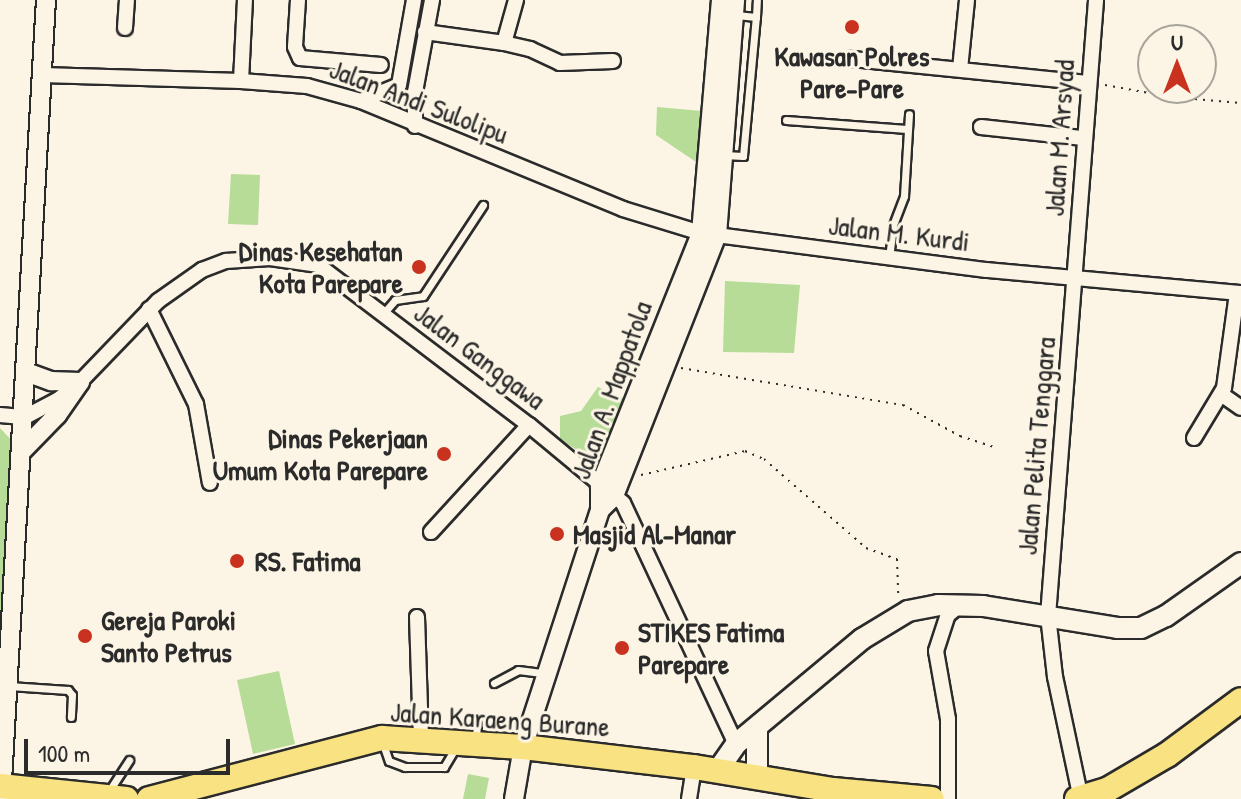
<!DOCTYPE html>
<style>
body{margin:0}
#map{position:relative;width:1241px;height:799px;overflow:hidden;background:#fcf5e5;font-family:"Patrick Hand",sans-serif}
div>[style]{position:absolute}
.green>*{inset:0;background:#b6dc98}
.path>*{height:2px;margin-top:-1px;transform-origin:0;background:repeating-linear-gradient(90deg,#2b2b2b 0 2px,transparent 0 8px)}
.roads{filter:drop-shadow(2px 0 #2b2b2b) drop-shadow(-2px 0 #2b2b2b) drop-shadow(0 2px #2b2b2b) drop-shadow(0 -2px #2b2b2b)}
.service>*{height:7px;margin:-3.5px;padding:0 3.5px;transform-origin:3.5px;border-radius:3.5px;background:#fcf5e5}
.minor>*{height:14px;margin:-7px;padding:0 7px;transform-origin:7px;border-radius:7px;background:#fcf5e5}
.tertiary>*{height:18px;margin:-9px;padding:0 9px;transform-origin:9px;border-radius:9px;background:#fcf5e5}
.secondary>*{height:20px;margin:-10px;padding:0 10px;transform-origin:10px;border-radius:10px;background:#fcf5e5}
.trunk>*{height:24px;margin:-12px;padding:0 12px;transform-origin:12px;border-radius:12px;background:#f8e281}
.dots>*{width:22px;height:22px;translate:-50% -50%;box-sizing:border-box;border:4px solid #fcf5e5;border-radius:50%}
span{translate:-50% -50%;white-space:nowrap;text-align:center;line-height:1.15;-webkit-text-stroke:6px #fcf5e5;paint-order:stroke}
.poi-label{font-size:28px;color:#2b2b2b;font-weight:700}
.right{translate:-100% -50%;text-align:right}
.left{translate:0 -50%;text-align:left}
.street-label{font-size:28px;color:#2b2b2b}
.north{position:absolute;left:1137px;top:24px;width:80px;height:80px;box-sizing:border-box;background:#fcf5e5;border:2px solid #a8a49b;border-radius:50%;rotate:0deg;font-size:22px;font-weight:700;line-height:32px;text-align:center;color:#2b2b2b}
.north::after{content:'';display:block;margin:auto;width:28px;height:36px;background:#c8321e;clip-path:polygon(50% 0,100% 100%,50% 72%,0 100%)}
.scale{position:absolute;left:24px;top:739px;width:206px;height:36px;box-sizing:border-box;border:4px solid #2b2b2b;border-top:0;padding-left:10px;font-size:24px;line-height:28px;white-space:nowrap;color:#2b2b2b;-webkit-text-stroke:6px #fcf5e5;paint-order:stroke}
</style>
<div id="map">
<div class="green">
<div style="clip-path:polygon(657px 107px,702px 111px,699px 164px,656px 135px)"></div>
<div style="clip-path:polygon(231px 174px,260px 175px,258px 225px,228px 224px)"></div>
<div style="clip-path:polygon(725px 281px,800px 285px,794px 353px,723px 352px)"></div>
<div style="clip-path:polygon(598px 387px,625px 399px,603px 451px,586px 456px,560px 439px,560px 416px,581px 411px)"></div>
<div style="clip-path:polygon(0 428px,16px 445px,0 709px)"></div>
<div style="clip-path:polygon(279px 671px,295px 744px,253px 754px,237px 680px)"></div>
<div style="clip-path:polygon(468px 774px,489px 778px,485px 799px,463px 799px)"></div>
</div>
<div class="path">
<div style="left:1105px;top:85px;width:67px;rotate:10.3deg"></div>
<div style="left:1171px;top:97px;width:70px;rotate:4.9deg"></div>
<div style="left:681px;top:368px;width:225px;rotate:9.5deg"></div>
<div style="left:903px;top:405px;width:65px;rotate:28.5deg"></div>
<div style="left:960px;top:436px;width:39px;rotate:18deg"></div>
<div style="left:641px;top:475px;width:107px;rotate:-13deg"></div>
<div style="left:745px;top:451px;width:21px;rotate:23deg"></div>
<div style="left:764px;top:459px;width:135px;rotate:41.1deg"></div>
<div style="left:866px;top:548px;width:33px;rotate:20deg"></div>
<div style="left:897px;top:559px;width:37px;rotate:88deg"></div>
</div>
<div class="roads">
<div class="service">
<div style="left:756px;top:17px;width:17px;rotate:-87deg"></div>
<div style="left:786px;top:120px;width:121px;rotate:4.3deg"></div>
<div style="left:724px;top:155px;width:19px;rotate:3deg"></div>
<div style="left:743px;top:156px;width:140px;rotate:-84.7deg"></div>
<div style="left:756px;top:17px;width:20px;rotate:-174deg"></div>
<div style="left:889px;top:258px;width:33px;rotate:-83deg"></div>
<div style="left:893px;top:225px;width:31px;rotate:-69deg"></div>
<div style="left:904px;top:196px;width:82px;rotate:-86.5deg"></div>
<div style="left:382px;top:315px;width:20px;rotate:-49deg"></div>
<div style="left:395px;top:300px;width:28px;rotate:-8deg"></div>
<div style="left:423px;top:296px;width:109px;rotate:-56.6deg"></div>
<div style="left:494px;top:683px;width:27px;rotate:-28deg"></div>
<div style="left:518px;top:670px;width:26px;rotate:7deg"></div>
<div style="left:9px;top:686px;width:59px;rotate:3.9deg"></div>
<div style="left:68px;top:690px;width:6px;rotate:51deg"></div>
<div style="left:72px;top:695px;width:22px;rotate:93deg"></div>
<div style="left:476px;top:738px;width:14px;rotate:-86deg"></div>
<div style="left:383px;top:744px;width:18px;rotate:71deg"></div>
<div style="left:389px;top:761px;width:17px;rotate:21deg"></div>
<div style="left:405px;top:767px;width:39px"></div>
<div style="left:444px;top:767px;width:23px;rotate:-59deg"></div>
<div style="left:109px;top:791px;width:37px;rotate:-57deg"></div>
</div>
<div class="minor">
<div style="left:298px;top:0;width:47px;rotate:93.7deg"></div>
<div style="left:295px;top:47px;width:12px;rotate:66deg"></div>
<div style="left:300px;top:58px;width:81px;rotate:4.9deg"></div>
<div style="left:125px;top:28px;width:28px;rotate:-86deg"></div>
<div style="left:425px;top:32px;width:80px;rotate:7.9deg"></div>
<div style="left:504px;top:43px;width:45px;rotate:-74.4deg"></div>
<div style="left:504px;top:43px;width:27px;rotate:13deg"></div>
<div style="left:530px;top:49px;width:33px;rotate:25deg"></div>
<div style="left:560px;top:63px;width:53px;rotate:-2.2deg"></div>
<div style="left:852px;top:59px;width:237px;rotate:5.8deg"></div>
<div style="left:960px;top:69px;width:69px;rotate:-84.2deg"></div>
<div style="left:42px;top:75px;width:199px;rotate:1.7deg"></div>
<div style="left:241px;top:81px;width:66px;rotate:4.3deg"></div>
<div style="left:307px;top:86px;width:56px;rotate:15.5deg"></div>
<div style="left:361px;top:101px;width:283px;rotate:22.4deg"></div>
<div style="left:623px;top:209px;width:82px;rotate:17.1deg"></div>
<div style="left:701px;top:233px;width:288px;rotate:7.4deg"></div>
<div style="left:987px;top:270px;width:255px;rotate:5.2deg"></div>
<div style="left:241px;top:81px;width:81px;rotate:-87.2deg"></div>
<div style="left:361px;top:101px;width:41px;rotate:-22.8deg"></div>
<div style="left:399px;top:85px;width:86px;rotate:-80deg"></div>
<div style="left:415px;top:126px;width:34px;rotate:-90deg"></div>
<div style="left:415px;top:92px;width:94px;rotate:-79.5deg"></div>
<div style="left:981px;top:127px;width:103px;rotate:6.2deg"></div>
<div style="left:149px;top:309px;width:106px;rotate:63.7deg"></div>
<div style="left:196px;top:404px;width:80px;rotate:80deg"></div>
<div style="left:1221px;top:394px;width:24px;rotate:35deg"></div>
<div style="left:0;top:415px;width:25px;rotate:5deg"></div>
<div style="left:25px;top:417px;width:38px;rotate:-28deg"></div>
<div style="left:59px;top:399px;width:27px;rotate:-39deg"></div>
<div style="left:80px;top:382px;width:112px;rotate:-46.1deg"></div>
<div style="left:158px;top:301px;width:54px;rotate:-35.2deg"></div>
<div style="left:202px;top:270px;width:26px;rotate:-21deg"></div>
<div style="left:226px;top:261px;width:44px;rotate:-3.9deg"></div>
<div style="left:270px;top:258px;width:49px;rotate:8.3deg"></div>
<div style="left:318px;top:265px;width:265px;rotate:37.2deg"></div>
<div style="left:529px;top:425px;width:122px;rotate:39.7deg"></div>
<div style="left:623px;top:503px;width:266px;rotate:64.9deg"></div>
<div style="left:1194px;top:438px;width:58px;rotate:-59deg"></div>
<div style="left:1224px;top:388px;width:96px;rotate:-82.2deg"></div>
<div style="left:431px;top:532px;width:145px;rotate:-47.5deg"></div>
<div style="left:417px;top:617px;width:122px;rotate:88.1deg"></div>
<div style="left:689px;top:799px;width:32px;rotate:-81deg"></div>
<div style="left:948px;top:799px;width:80px;rotate:-90deg"></div>
<div style="left:948px;top:719px;width:69px;rotate:-100deg"></div>
<div style="left:936px;top:651px;width:38px;rotate:-72deg"></div>
<div style="left:948px;top:615px;width:16px;rotate:-40deg"></div>
<div style="left:1081px;top:799px;width:125px;rotate:-102deg"></div>
<div style="left:1055px;top:677px;width:61px;rotate:-96.5deg"></div>
<div style="left:1048px;top:616px;width:618px;rotate:-85.54deg"></div>
</div>
<div class="tertiary">
<div style="left:26px;top:372px;width:27px;rotate:20deg"></div>
<div style="left:51px;top:381px;width:29px;rotate:2deg"></div>
<div style="left:21px;top:452px;width:52px;rotate:-45.8deg"></div>
<div style="left:57px;top:415px;width:40px;rotate:-55.1deg"></div>
<div style="left:600px;top:510px;width:20px;rotate:-45deg"></div>
<div style="left:614px;top:496px;width:281px;rotate:-68.5deg"></div>
<div style="left:717px;top:235px;width:236px;rotate:-85.6deg"></div>
<div style="left:1px;top:799px;width:800px;rotate:-86.78deg"></div>
<div style="left:514px;top:799px;width:53px;rotate:-80.2deg"></div>
<div style="left:523px;top:747px;width:249px;rotate:-72deg"></div>
<div style="left:600px;top:510px;width:24px;rotate:-90deg"></div>
<div style="left:600px;top:486px;width:272px;rotate:-68.2deg"></div>
<div style="left:701px;top:233px;width:234px;rotate:-85.1deg"></div>
</div>
<div class="secondary">
<div style="left:757px;top:729px;width:47px;rotate:90deg"></div>
<div style="left:718px;top:770px;width:32px;rotate:-55deg"></div>
<div style="left:736px;top:744px;width:164px;rotate:-39.8deg"></div>
<div style="left:862px;top:639px;width:54px;rotate:-31.3deg"></div>
<div style="left:908px;top:611px;width:31px;rotate:-11deg"></div>
<div style="left:938px;top:605px;width:45px;rotate:1.3deg"></div>
<div style="left:983px;top:606px;width:136px;rotate:9.3deg"></div>
<div style="left:1117px;top:628px;width:24px"></div>
<div style="left:1141px;top:628px;width:28px;rotate:-26deg"></div>
<div style="left:1166px;top:616px;width:92px;rotate:-35.2deg"></div>
</div>
<div class="trunk">
<div style="left:0;top:786px;width:127px;rotate:5.9deg"></div>
<div style="left:149px;top:799px;width:241px;rotate:-14.7deg"></div>
<div style="left:382px;top:738px;width:141px;rotate:3.7deg"></div>
<div style="left:523px;top:747px;width:172px;rotate:6.7deg"></div>
<div style="left:694px;top:767px;width:141px;rotate:9.4deg"></div>
<div style="left:833px;top:790px;width:99px;rotate:5.2deg"></div>
<div style="left:1077px;top:799px;width:31px;rotate:-17deg"></div>
<div style="left:1107px;top:790px;width:69px;rotate:-30.3deg"></div>
<div style="left:1167px;top:755px;width:92px;rotate:-36.6deg"></div>
</div>
</div>
<div class="dots">
<div style="left:852px;top:27px;background:#c8321e"></div>
<div style="left:419px;top:267px;background:#c8321e"></div>
<div style="left:444px;top:454px;background:#c8321e"></div>
<div style="left:557px;top:534px;background:#c8321e"></div>
<div style="left:237px;top:561px;background:#c8321e"></div>
<div style="left:85px;top:636px;background:#c8321e"></div>
<div style="left:622px;top:648px;background:#c8321e"></div>
</div>
<div class="poi-label">
<span style="left:852px;top:72px">Kawasan Polres<br>Pare-Pare</span>
<span class="right" style="left:403px;top:267px">Dinas Kesehatan<br>Kota Parepare</span>
<span class="right" style="left:428px;top:454px">Dinas Pekerjaan<br>Umum Kota Parepare</span>
<span class="left" style="left:573px;top:534px">Masjid Al-Manar</span>
<span class="left" style="left:255px;top:561px">RS. Fatima</span>
<span class="left" style="left:101px;top:636px">Gereja Paroki<br>Santo Petrus</span>
<span class="left" style="left:638px;top:648px">STIKES Fatima<br>Parepare</span>
</div>
<div class="street-label">
<span style="left:419px;top:101px;rotate:21deg">Jalan Andi Sulolipu</span>
<span style="left:1059px;top:138px;rotate:-86deg">Jalan M. Arsyad</span>
<span style="left:899px;top:233px;rotate:7deg">Jalan M. Kurdi</span>
<span style="left:480px;top:356px;rotate:37deg">Jalan Ganggawa</span>
<span style="left:611px;top:390px;rotate:-70deg">Jalan A. Mappatola</span>
<span style="left:1036px;top:446px;rotate:-85deg">Jalan Pelita Tenggara</span>
<span style="left:500px;top:719px;rotate:4deg">Jalan Karaeng Burane</span>
</div>
<div class="north">U</div>
<div class="scale">100 m</div>
</div>
